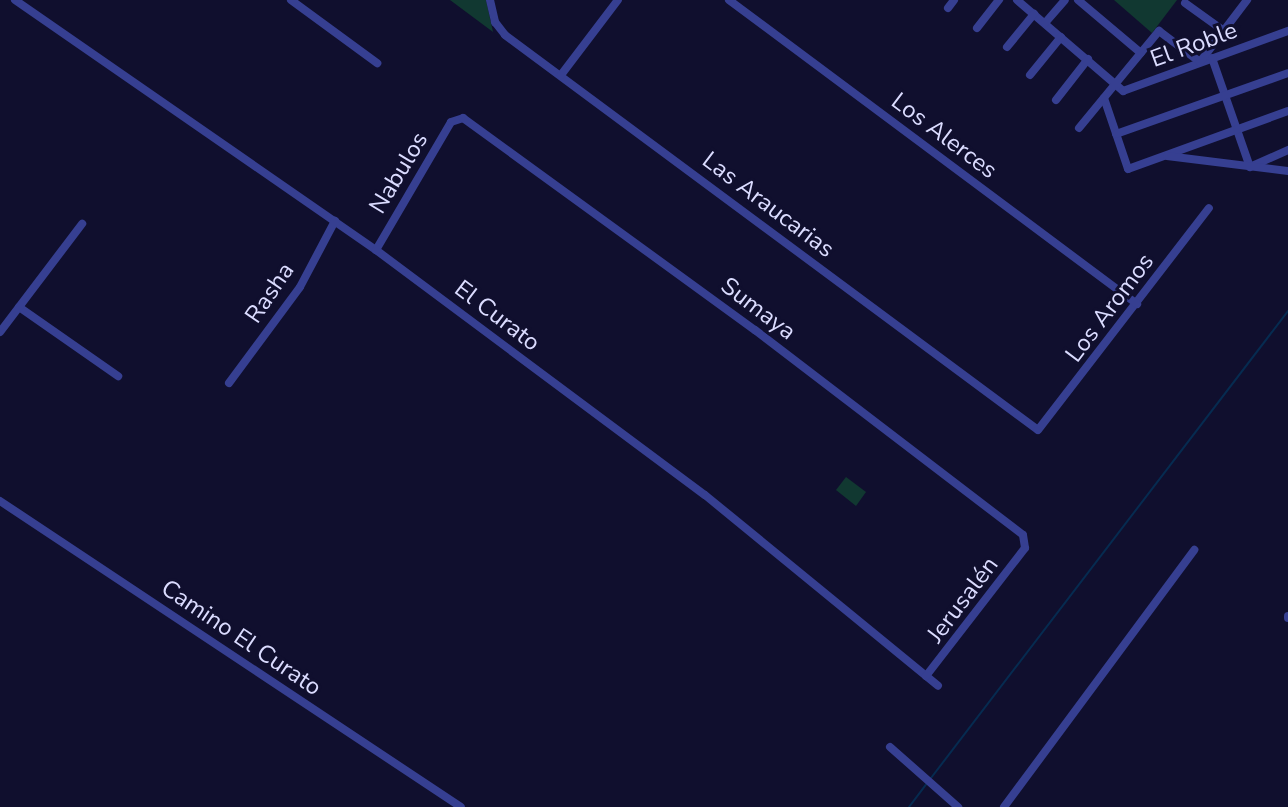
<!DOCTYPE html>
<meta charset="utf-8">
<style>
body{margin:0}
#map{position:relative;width:1288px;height:807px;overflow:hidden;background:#100f2e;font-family:"Nunito Sans",sans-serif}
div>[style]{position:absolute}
.green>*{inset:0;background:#113831}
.stream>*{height:2px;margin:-1px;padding:0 1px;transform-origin:1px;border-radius:1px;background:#062b50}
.minor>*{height:8px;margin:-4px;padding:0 4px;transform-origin:4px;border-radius:4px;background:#363f91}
span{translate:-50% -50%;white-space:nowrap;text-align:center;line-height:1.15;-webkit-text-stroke:6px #100f2e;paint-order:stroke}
.street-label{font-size:24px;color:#dbdcff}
</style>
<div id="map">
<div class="green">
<div style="clip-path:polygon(450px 0,486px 0,493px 32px)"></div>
<div style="clip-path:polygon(1114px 0,1177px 0,1152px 33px)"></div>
<div style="clip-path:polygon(846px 477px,866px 492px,856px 506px,836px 490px)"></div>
</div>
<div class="stream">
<div style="left:931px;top:778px;width:588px;rotate:-52.6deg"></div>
<div style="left:909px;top:807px;width:30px;rotate:-53deg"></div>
</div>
<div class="minor">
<div style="left:15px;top:0;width:439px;rotate:34.7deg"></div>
<div style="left:376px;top:250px;width:410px;rotate:36.7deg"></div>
<div style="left:705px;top:495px;width:301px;rotate:39.3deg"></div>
<div style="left:291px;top:0;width:107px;rotate:36.2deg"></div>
<div style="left:490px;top:0;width:23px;rotate:77deg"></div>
<div style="left:495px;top:22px;width:16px;rotate:52deg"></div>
<div style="left:505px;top:35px;width:663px;rotate:36.54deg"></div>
<div style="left:1038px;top:430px;width:280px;rotate:-52.4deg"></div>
<div style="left:729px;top:0;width:509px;rotate:36.69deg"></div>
<div style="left:1017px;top:0;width:140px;rotate:40.6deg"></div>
<div style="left:1123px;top:91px;width:176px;rotate:-20deg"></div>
<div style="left:1078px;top:0;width:82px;rotate:40.1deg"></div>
<div style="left:1185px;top:3px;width:48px;rotate:35.7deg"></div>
<div style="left:948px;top:8px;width:10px;rotate:-53deg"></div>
<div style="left:1045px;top:23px;width:30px;rotate:-49deg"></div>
<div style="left:977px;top:28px;width:36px;rotate:-52deg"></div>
<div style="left:1007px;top:47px;width:43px;rotate:-50.7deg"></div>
<div style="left:1212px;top:58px;width:115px;rotate:70.8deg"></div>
<div style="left:1250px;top:167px;width:42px;rotate:-24.1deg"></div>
<div style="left:561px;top:75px;width:94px;rotate:-52.8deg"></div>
<div style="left:1030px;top:75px;width:49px;rotate:-50.8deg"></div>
<div style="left:1104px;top:98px;width:75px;rotate:71.3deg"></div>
<div style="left:1128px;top:169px;width:170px;rotate:-19.9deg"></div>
<div style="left:1056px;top:100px;width:52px;rotate:-52deg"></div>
<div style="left:1079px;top:128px;width:126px;rotate:-50.5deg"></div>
<div style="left:1159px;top:31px;width:51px;rotate:37.1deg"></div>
<div style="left:1200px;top:62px;width:78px;rotate:-52.8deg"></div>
<div style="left:1116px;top:134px;width:182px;rotate:-19.5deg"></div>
<div style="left:1167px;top:156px;width:122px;rotate:7.1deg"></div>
<div style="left:376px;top:250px;width:148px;rotate:-59.6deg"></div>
<div style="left:451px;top:122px;width:13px;rotate:-18deg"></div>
<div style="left:463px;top:118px;width:361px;rotate:36deg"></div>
<div style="left:755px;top:330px;width:337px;rotate:37.4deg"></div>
<div style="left:1023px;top:535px;width:13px;rotate:81deg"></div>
<div style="left:1025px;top:548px;width:162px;rotate:127.7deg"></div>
<div style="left:19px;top:307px;width:121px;rotate:34.9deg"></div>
<div style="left:0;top:332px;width:136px;rotate:-52.8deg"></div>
<div style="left:229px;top:383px;width:119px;rotate:-53.5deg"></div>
<div style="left:300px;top:287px;width:75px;rotate:-62.1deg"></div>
<div style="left:0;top:501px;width:553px;rotate:33.58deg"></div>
<div style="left:1288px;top:616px;width:2px;rotate:90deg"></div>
<div style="left:890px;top:747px;width:91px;rotate:41.4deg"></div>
<div style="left:1004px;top:807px;width:320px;rotate:-53.5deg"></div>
</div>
<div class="street-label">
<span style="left:1194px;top:45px;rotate:-20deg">El Roble</span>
<span style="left:944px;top:136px;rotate:37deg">Los Alerces</span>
<span style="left:399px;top:173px;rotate:-59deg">Nabulos</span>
<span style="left:768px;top:205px;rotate:37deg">Las Araucarias</span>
<span style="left:270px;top:293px;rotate:-56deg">Rasha</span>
<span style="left:1110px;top:308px;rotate:-53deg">Los Aromos</span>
<span style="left:758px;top:309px;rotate:37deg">Sumaya</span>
<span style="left:497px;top:316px;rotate:37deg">El Curato</span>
<span style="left:963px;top:600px;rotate:-53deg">Jerusalén</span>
<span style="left:241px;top:638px;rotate:34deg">Camino El Curato</span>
</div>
</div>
